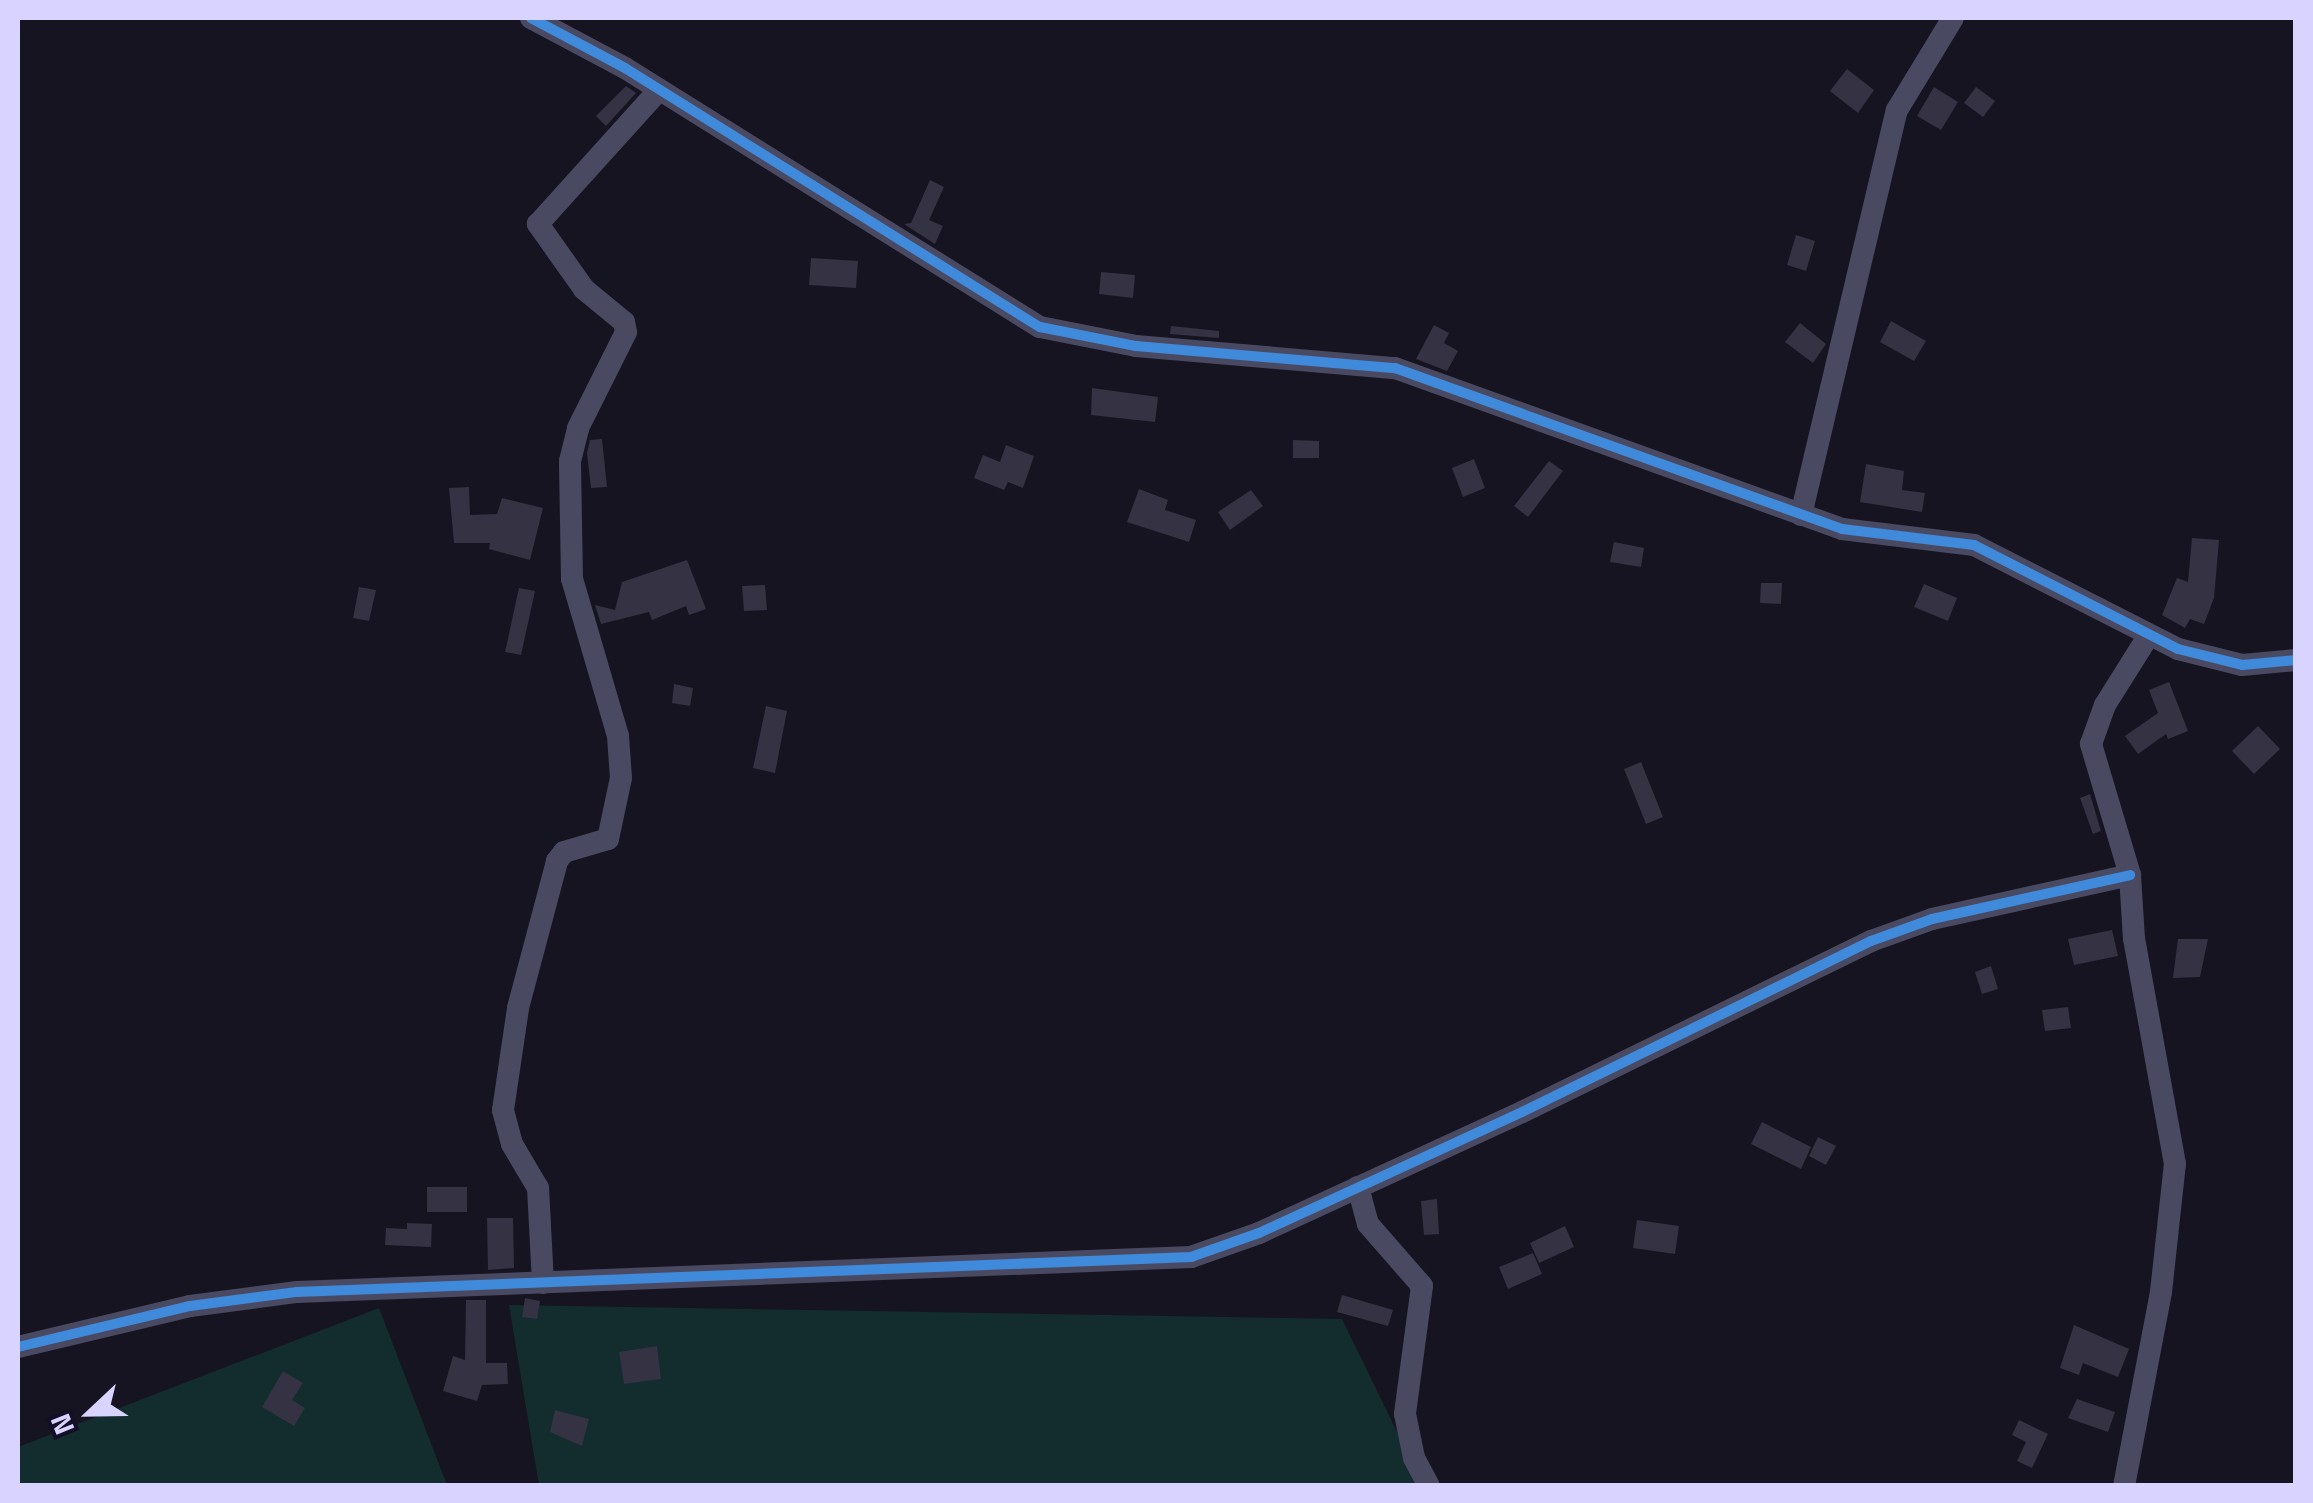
<!DOCTYPE html>
<style>
body{margin:0}
#map{position:relative;width:2313px;height:1503px;overflow:hidden;background:#161421;font-family:"Titillium Web",sans-serif}
div>[style]{position:absolute}
.green>*{inset:0;background:#132c2d}
.building>*{inset:0;background:#343243}
.street>*{height:22px;margin:-11px;padding:0 11px;transform-origin:11px;border-radius:11px;background:#4a4962}
.cycleway>*{height:10px;margin:-5px;padding:0 5px;transform-origin:5px;border-radius:5px;background:#408adc}
span{translate:-50% -50%;white-space:nowrap;text-align:center;line-height:1.15;-webkit-text-stroke:9px #130f26;paint-order:stroke}
.frame{position:absolute;inset:0;border:20px solid #d9d4ff;pointer-events:none}
.north{position:absolute;left:40px;top:1363px;width:100px;height:100px;-webkit-text-stroke:8px #130f26;paint-order:stroke;rotate:248deg;font-size:28px;font-weight:700;line-height:40px;text-align:center;color:#d9d4ff}
.north::after{content:'';display:block;margin:auto;width:35px;height:45px;background:#d9d4ff;clip-path:polygon(50% 0,100% 100%,50% 72%,0 100%)}
</style>
<div id="map">
<div class="green">
<div style="clip-path:polygon(509px 1305px,1342px 1319px,1423px 1485px,539px 1485px)"></div>
<div style="clip-path:polygon(379px 1308px,447px 1485px,18px 1486px,18px 1447px)"></div>
</div>
<div class="building">
<div style="clip-path:polygon(1847px 69px,1874px 90px,1858px 113px,1830px 91px)"></div>
<div style="clip-path:polygon(626px 86px,636px 93px,606px 126px,596px 116px)"></div>
<div style="clip-path:polygon(1934px 87px,1958px 102px,1941px 130px,1917px 116px)"></div>
<div style="clip-path:polygon(1976px 87px,1995px 101px,1983px 117px,1964px 103px)"></div>
<div style="clip-path:polygon(930px 180px,944px 187px,929px 220px,943px 226px,935px 244px,904px 224px,911px 223px)"></div>
<div style="clip-path:polygon(1796px 235px,1815px 241px,1806px 271px,1787px 265px)"></div>
<div style="clip-path:polygon(811px 258px,858px 261px,856px 288px,809px 285px)"></div>
<div style="clip-path:polygon(1101px 272px,1135px 275px,1133px 298px,1099px 294px)"></div>
<div style="clip-path:polygon(1891px 321px,1926px 341px,1914px 361px,1880px 342px)"></div>
<div style="clip-path:polygon(1800px 323px,1826px 344px,1813px 363px,1785px 342px)"></div>
<div style="clip-path:polygon(1434px 325px,1449px 333px,1444px 343px,1458px 351px,1447px 371px,1416px 359px)"></div>
<div style="clip-path:polygon(1171px 326px,1219px 331px,1219px 338px,1170px 334px)"></div>
<div style="clip-path:polygon(1092px 388px,1158px 397px,1155px 422px,1091px 415px)"></div>
<div style="clip-path:polygon(602px 439px,607px 487px,591px 488px,587px 453px,590px 440px)"></div>
<div style="clip-path:polygon(1293px 440px,1319px 441px,1319px 458px,1293px 458px)"></div>
<div style="clip-path:polygon(1006px 445px,1034px 456px,1023px 488px,1008px 482px,1004px 490px,974px 478px,983px 455px,1000px 462px)"></div>
<div style="clip-path:polygon(1474px 459px,1485px 488px,1463px 497px,1452px 468px)"></div>
<div style="clip-path:polygon(1549px 461px,1563px 471px,1528px 517px,1514px 506px)"></div>
<div style="clip-path:polygon(1866px 464px,1904px 471px,1902px 490px,1925px 493px,1922px 512px,1860px 502px)"></div>
<div style="clip-path:polygon(469px 487px,470px 515px,497px 514px,502px 498px,543px 508px,530px 560px,489px 549px,490px 543px,454px 543px,449px 488px)"></div>
<div style="clip-path:polygon(1139px 489px,1168px 500px,1165px 510px,1196px 520px,1189px 542px,1127px 522px)"></div>
<div style="clip-path:polygon(1251px 490px,1263px 506px,1230px 530px,1218px 512px)"></div>
<div style="clip-path:polygon(2192px 538px,2219px 540px,2214px 598px,2204px 624px,2190px 619px,2185px 628px,2162px 615px,2177px 578px,2188px 582px)"></div>
<div style="clip-path:polygon(1614px 542px,1644px 548px,1641px 567px,1610px 562px)"></div>
<div style="clip-path:polygon(687px 560px,706px 609px,689px 615px,686px 606px,652px 620px,649px 612px,601px 624px,595px 605px,615px 610px,622px 582px)"></div>
<div style="clip-path:polygon(1761px 583px,1782px 583px,1781px 604px,1760px 603px)"></div>
<div style="clip-path:polygon(1924px 584px,1957px 598px,1948px 621px,1914px 607px)"></div>
<div style="clip-path:polygon(765px 585px,767px 610px,744px 611px,742px 586px)"></div>
<div style="clip-path:polygon(359px 587px,376px 590px,369px 621px,353px 618px)"></div>
<div style="clip-path:polygon(519px 588px,535px 591px,521px 655px,505px 652px)"></div>
<div style="clip-path:polygon(2169px 682px,2188px 731px,2168px 739px,2166px 734px,2138px 754px,2125px 736px,2158px 713px,2149px 690px)"></div>
<div style="clip-path:polygon(674px 684px,693px 688px,690px 706px,672px 703px)"></div>
<div style="clip-path:polygon(766px 706px,787px 711px,775px 773px,753px 768px)"></div>
<div style="clip-path:polygon(2258px 726px,2280px 749px,2254px 774px,2232px 751px)"></div>
<div style="clip-path:polygon(1641px 762px,1663px 817px,1646px 824px,1624px 769px)"></div>
<div style="clip-path:polygon(2090px 794px,2101px 831px,2093px 834px,2080px 798px)"></div>
<div style="clip-path:polygon(2112px 930px,2118px 956px,2074px 965px,2068px 939px)"></div>
<div style="clip-path:polygon(2178px 939px,2208px 939px,2200px 977px,2173px 978px)"></div>
<div style="clip-path:polygon(1991px 966px,1998px 989px,1982px 994px,1975px 972px)"></div>
<div style="clip-path:polygon(2068px 1007px,2071px 1028px,2045px 1031px,2042px 1010px)"></div>
<div style="clip-path:polygon(1762px 1122px,1811px 1147px,1801px 1169px,1751px 1144px)"></div>
<div style="clip-path:polygon(1818px 1137px,1836px 1146px,1826px 1165px,1809px 1156px)"></div>
<div style="clip-path:polygon(427px 1187px,467px 1187px,467px 1212px,427px 1212px)"></div>
<div style="clip-path:polygon(1437px 1199px,1439px 1234px,1424px 1235px,1421px 1201px)"></div>
<div style="clip-path:polygon(487px 1218px,513px 1218px,514px 1268px,488px 1270px)"></div>
<div style="clip-path:polygon(1637px 1220px,1679px 1226px,1675px 1254px,1633px 1248px)"></div>
<div style="clip-path:polygon(407px 1223px,432px 1224px,431px 1247px,385px 1245px,386px 1228px,407px 1229px)"></div>
<div style="clip-path:polygon(1565px 1226px,1574px 1247px,1539px 1263px,1530px 1243px)"></div>
<div style="clip-path:polygon(1533px 1253px,1542px 1274px,1508px 1289px,1499px 1267px)"></div>
<div style="clip-path:polygon(1342px 1295px,1393px 1310px,1388px 1326px,1337px 1312px)"></div>
<div style="clip-path:polygon(525px 1298px,540px 1301px,537px 1319px,522px 1317px)"></div>
<div style="clip-path:polygon(466px 1300px,486px 1300px,486px 1363px,507px 1363px,508px 1384px,482px 1385px,477px 1401px,443px 1391px,453px 1356px,465px 1360px)"></div>
<div style="clip-path:polygon(2074px 1325px,2129px 1349px,2118px 1377px,2083px 1363px,2079px 1375px,2060px 1368px)"></div>
<div style="clip-path:polygon(657px 1346px,661px 1379px,624px 1384px,619px 1352px)"></div>
<div style="clip-path:polygon(283px 1371px,303px 1383px,292px 1400px,305px 1408px,294px 1426px,262px 1407px)"></div>
<div style="clip-path:polygon(2077px 1399px,2115px 1412px,2108px 1432px,2068px 1418px)"></div>
<div style="clip-path:polygon(555px 1410px,589px 1419px,582px 1446px,550px 1432px)"></div>
<div style="clip-path:polygon(2019px 1420px,2048px 1434px,2032px 1468px,2017px 1461px,2026px 1442px,2012px 1435px)"></div>
</div>
<div class="street">
<div style="left:531px;top:18px;width:106px;rotate:28deg"></div>
<div style="left:625px;top:68px;width:489px;rotate:32deg"></div>
<div style="left:1040px;top:327px;width:98px;rotate:11.2deg"></div>
<div style="left:1136px;top:346px;width:260px;rotate:4.9deg"></div>
<div style="left:1395px;top:368px;width:475px;rotate:19.8deg"></div>
<div style="left:1842px;top:529px;width:133px;rotate:6.9deg"></div>
<div style="left:1974px;top:545px;width:229px;rotate:27deg"></div>
<div style="left:2178px;top:649px;width:66px;rotate:14deg"></div>
<div style="left:2242px;top:665px;width:54px;rotate:-5.3deg"></div>
<div style="left:1801px;top:515px;width:416px;rotate:-76.7deg"></div>
<div style="left:1897px;top:110px;width:108px;rotate:-58.7deg"></div>
<div style="left:1358px;top:1187px;width:38px;rotate:75deg"></div>
<div style="left:1368px;top:1224px;width:82px;rotate:48.9deg"></div>
<div style="left:1422px;top:1286px;width:129px;rotate:97.6deg"></div>
<div style="left:1405px;top:1414px;width:45px;rotate:78.4deg"></div>
<div style="left:1414px;top:1458px;width:32px;rotate:62deg"></div>
<div style="left:543px;top:1283px;width:95px;rotate:-93deg"></div>
<div style="left:538px;top:1188px;width:51px;rotate:-120.6deg"></div>
<div style="left:512px;top:1144px;width:35px;rotate:-105deg"></div>
<div style="left:503px;top:1110px;width:103px;rotate:-81.6deg"></div>
<div style="left:518px;top:1008px;width:152px;rotate:-75.1deg"></div>
<div style="left:557px;top:861px;width:11px;rotate:-52deg"></div>
<div style="left:564px;top:852px;width:46px;rotate:-16.5deg"></div>
<div style="left:608px;top:839px;width:62px;rotate:-78deg"></div>
<div style="left:621px;top:778px;width:42px;rotate:-94.1deg"></div>
<div style="left:618px;top:736px;width:164px;rotate:-106.3deg"></div>
<div style="left:572px;top:579px;width:118px;rotate:-91deg"></div>
<div style="left:570px;top:461px;width:34px;rotate:-76deg"></div>
<div style="left:578px;top:428px;width:107px;rotate:-63.4deg"></div>
<div style="left:626px;top:332px;width:10px;rotate:-101deg"></div>
<div style="left:624px;top:322px;width:52px;rotate:-140.5deg"></div>
<div style="left:584px;top:289px;width:80px;rotate:-125.3deg"></div>
<div style="left:538px;top:224px;width:181px;rotate:-47.9deg"></div>
<div style="left:18px;top:1347px;width:177px;rotate:-13.4deg"></div>
<div style="left:190px;top:1306px;width:108px;rotate:-7.5deg"></div>
<div style="left:297px;top:1292px;width:895px;rotate:-2.24deg"></div>
<div style="left:1191px;top:1257px;width:72px;rotate:-19.4deg"></div>
<div style="left:1259px;top:1233px;width:289px;rotate:-24.7deg"></div>
<div style="left:1522px;top:1112px;width:389px;rotate:-26.1deg"></div>
<div style="left:1871px;top:941px;width:65px;rotate:-19.8deg"></div>
<div style="left:1932px;top:919px;width:203px;rotate:-12.5deg"></div>
<div style="left:2124px;top:1486px;width:197px;rotate:-79.2deg"></div>
<div style="left:2161px;top:1292px;width:129px;rotate:-83.8deg"></div>
<div style="left:2175px;top:1164px;width:229px;rotate:-100.3deg"></div>
<div style="left:2134px;top:939px;width:64px;rotate:-93.6deg"></div>
<div style="left:2130px;top:875px;width:137px;rotate:-106.6deg"></div>
<div style="left:2091px;top:744px;width:41px;rotate:-70.3deg"></div>
<div style="left:2105px;top:705px;width:79px;rotate:-57.9deg"></div>
</div>
<div class="cycleway">
<div style="left:531px;top:18px;width:106px;rotate:28deg"></div>
<div style="left:625px;top:68px;width:489px;rotate:32deg"></div>
<div style="left:1040px;top:327px;width:98px;rotate:11.2deg"></div>
<div style="left:1136px;top:346px;width:260px;rotate:4.9deg"></div>
<div style="left:1395px;top:368px;width:475px;rotate:19.8deg"></div>
<div style="left:1842px;top:529px;width:133px;rotate:6.9deg"></div>
<div style="left:1974px;top:545px;width:229px;rotate:27deg"></div>
<div style="left:2178px;top:649px;width:66px;rotate:14deg"></div>
<div style="left:2242px;top:665px;width:54px;rotate:-5.3deg"></div>
<div style="left:18px;top:1347px;width:177px;rotate:-13.4deg"></div>
<div style="left:190px;top:1306px;width:108px;rotate:-7.5deg"></div>
<div style="left:297px;top:1292px;width:895px;rotate:-2.24deg"></div>
<div style="left:1191px;top:1257px;width:72px;rotate:-19.4deg"></div>
<div style="left:1259px;top:1233px;width:289px;rotate:-24.7deg"></div>
<div style="left:1522px;top:1112px;width:389px;rotate:-26.1deg"></div>
<div style="left:1871px;top:941px;width:65px;rotate:-19.8deg"></div>
<div style="left:1932px;top:919px;width:203px;rotate:-12.5deg"></div>
</div>
<div class="frame"></div>
<div class="north">N</div>
</div>
